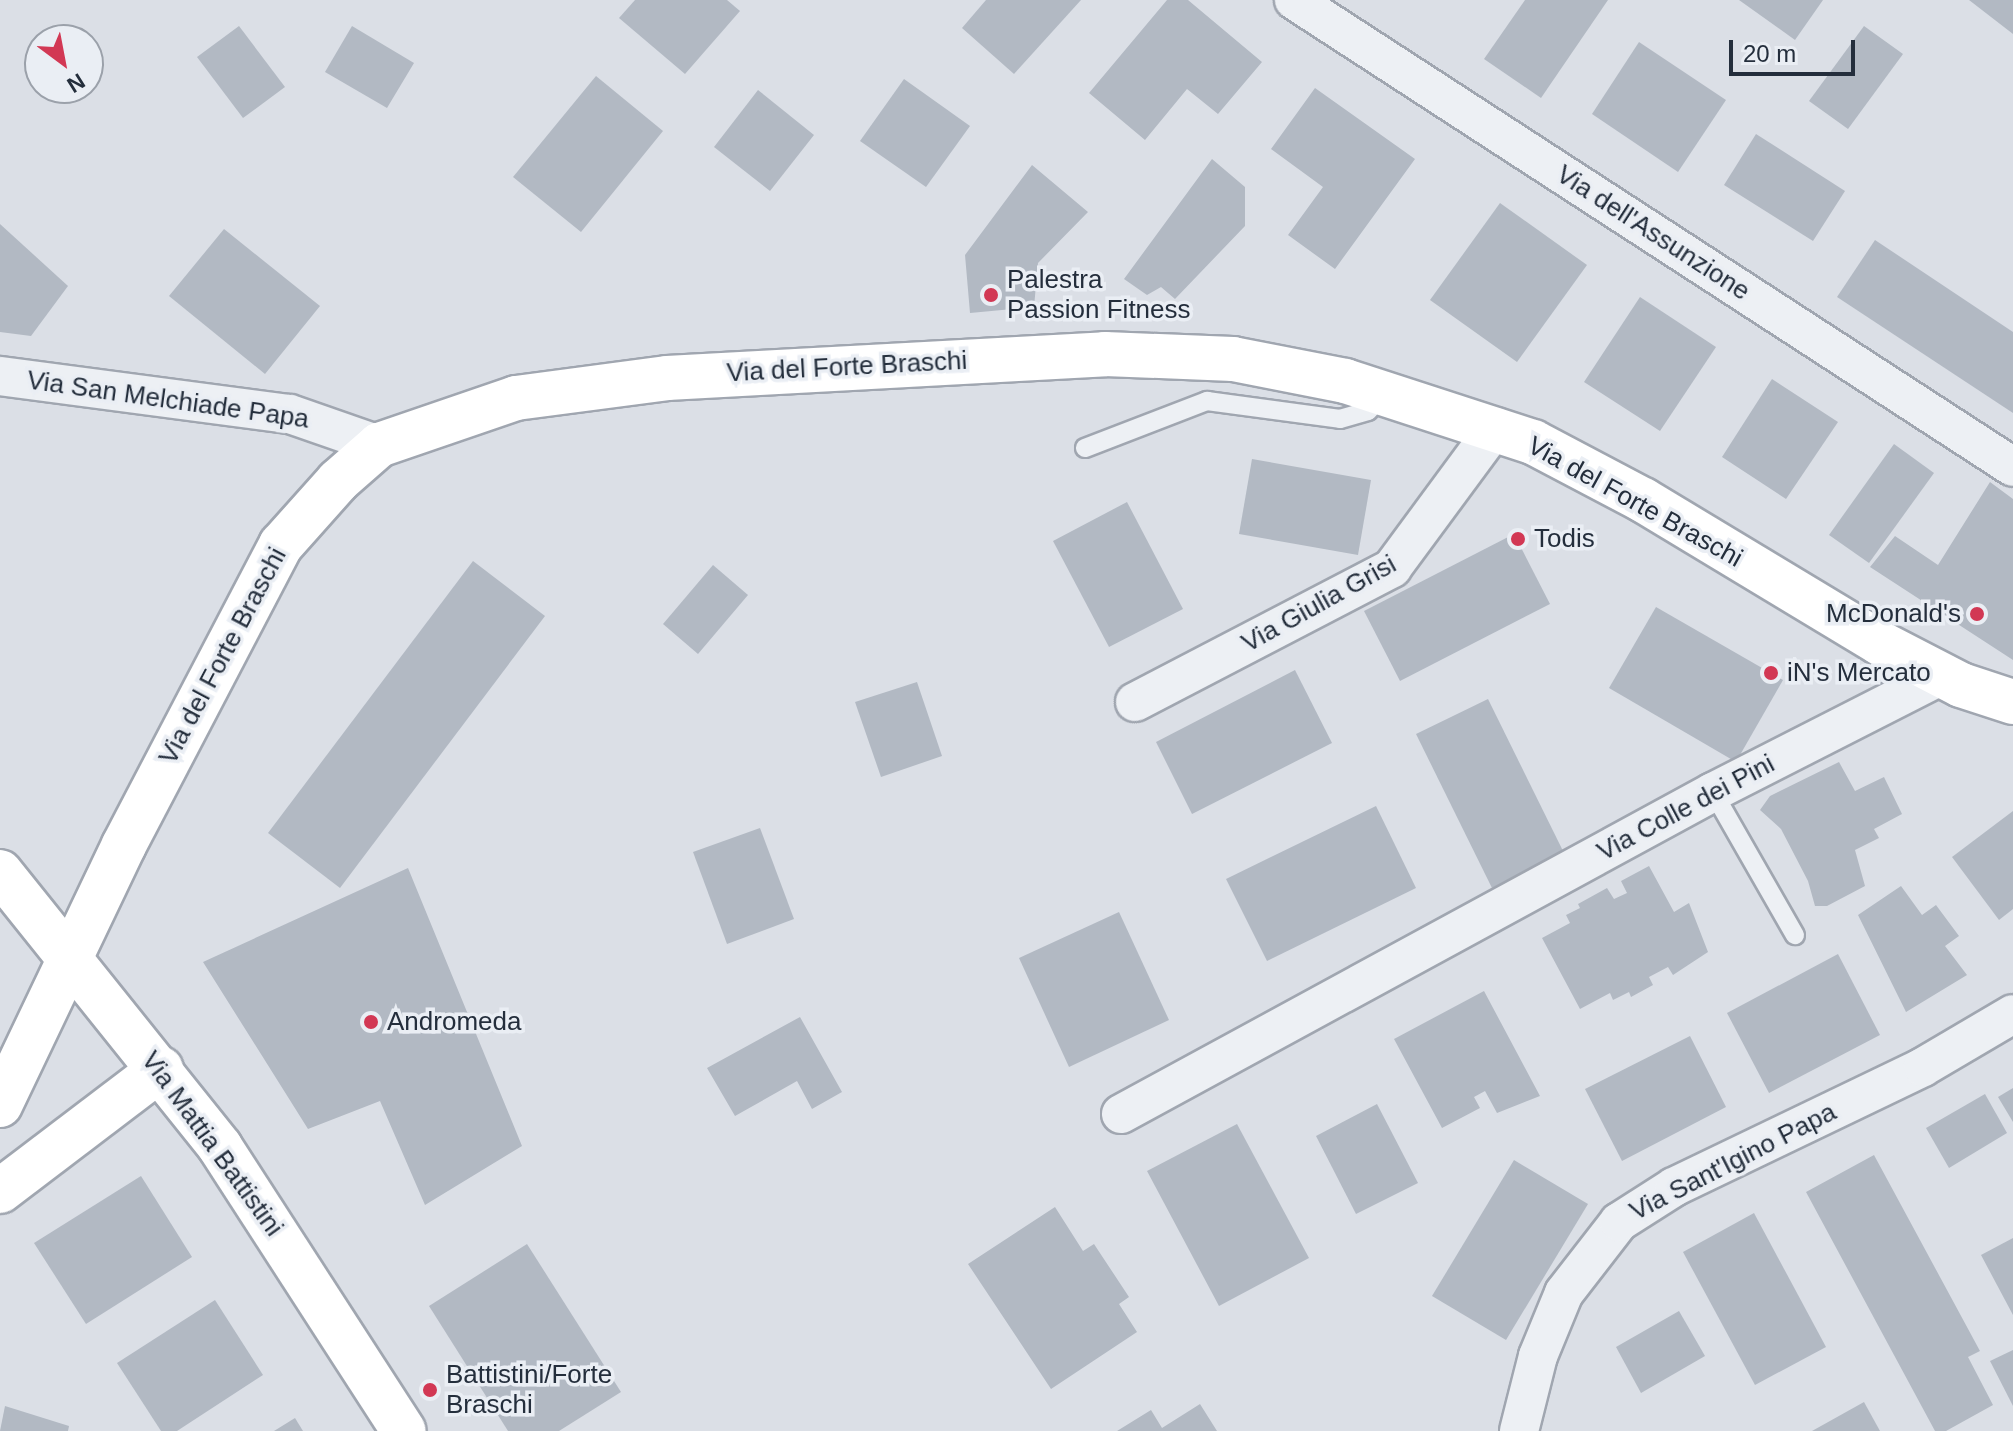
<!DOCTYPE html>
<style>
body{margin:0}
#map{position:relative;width:2013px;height:1431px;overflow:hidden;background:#dbdfe6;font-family:Arial,sans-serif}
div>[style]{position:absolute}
.building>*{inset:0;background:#b2b9c3}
.roads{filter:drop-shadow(2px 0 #a0a6b0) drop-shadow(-2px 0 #a0a6b0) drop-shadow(0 2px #a0a6b0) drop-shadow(0 -2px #a0a6b0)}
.lane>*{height:18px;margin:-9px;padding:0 9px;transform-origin:9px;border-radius:9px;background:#edf0f4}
.street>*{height:38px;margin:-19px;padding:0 19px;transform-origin:19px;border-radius:19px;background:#edf0f4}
.secondary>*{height:44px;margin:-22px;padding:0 22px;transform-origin:22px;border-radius:22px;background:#fff}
.dots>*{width:22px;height:22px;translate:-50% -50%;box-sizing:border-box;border:4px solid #eaeef4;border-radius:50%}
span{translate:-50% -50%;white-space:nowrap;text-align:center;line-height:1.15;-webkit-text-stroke:7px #eaeef4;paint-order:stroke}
.street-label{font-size:26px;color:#242e3c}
.poi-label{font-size:26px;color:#242e3c}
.left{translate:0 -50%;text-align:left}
.right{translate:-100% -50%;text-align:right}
.north{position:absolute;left:24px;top:24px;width:80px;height:80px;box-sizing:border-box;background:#eaeef4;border:2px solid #9ba1aa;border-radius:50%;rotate:148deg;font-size:22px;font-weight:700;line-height:32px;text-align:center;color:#242e3c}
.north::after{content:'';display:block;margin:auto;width:28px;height:36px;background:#d23854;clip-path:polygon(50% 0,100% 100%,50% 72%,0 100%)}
.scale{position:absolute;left:1729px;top:40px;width:126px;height:36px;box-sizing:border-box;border:4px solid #242e3c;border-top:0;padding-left:10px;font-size:24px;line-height:28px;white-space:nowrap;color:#242e3c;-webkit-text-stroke:6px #eaeef4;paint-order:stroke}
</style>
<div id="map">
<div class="building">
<div style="clip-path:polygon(635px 0,727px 0,740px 11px,685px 74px,619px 18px)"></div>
<div style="clip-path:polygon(986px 0,1081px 0,1014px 74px,962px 28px)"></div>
<div style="clip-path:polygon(1167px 0,1188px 0,1262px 62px,1218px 114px,1187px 89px,1145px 140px,1089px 93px)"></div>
<div style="clip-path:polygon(1525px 0,1608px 0,1541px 98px,1484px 59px)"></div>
<div style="clip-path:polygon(1739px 0,1823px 0,1795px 40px)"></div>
<div style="clip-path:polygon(1969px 0,2013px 0,2013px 34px)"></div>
<div style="clip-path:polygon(239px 26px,285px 87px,243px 118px,197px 57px)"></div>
<div style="clip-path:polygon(352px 26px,414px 63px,387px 108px,325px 72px)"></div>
<div style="clip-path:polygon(1864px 26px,1903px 54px,1848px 129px,1809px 101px)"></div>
<div style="clip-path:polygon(1639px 42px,1726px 100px,1678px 172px,1592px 114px)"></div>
<div style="clip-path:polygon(596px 76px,663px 131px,581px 232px,513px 177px)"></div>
<div style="clip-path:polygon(904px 79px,970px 126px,926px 187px,860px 141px)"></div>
<div style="clip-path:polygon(1315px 88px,1415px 159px,1335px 269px,1288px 235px,1323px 187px,1271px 149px)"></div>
<div style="clip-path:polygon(758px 90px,814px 135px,770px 191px,714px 147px)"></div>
<div style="clip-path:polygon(1756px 134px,1845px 191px,1813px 241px,1724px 185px)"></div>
<div style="clip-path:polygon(1212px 159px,1245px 187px,1245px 226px,1175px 299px,1161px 287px,1147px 295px,1124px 279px)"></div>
<div style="clip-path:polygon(1032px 165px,1088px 212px,1038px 263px,1034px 307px,970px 313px,965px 255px)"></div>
<div style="clip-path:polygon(1500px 203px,1587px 265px,1517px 362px,1430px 300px)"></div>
<div style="clip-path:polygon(0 224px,68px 286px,31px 336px,0 332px)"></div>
<div style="clip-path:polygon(224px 229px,320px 306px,265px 374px,169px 296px)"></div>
<div style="clip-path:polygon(1875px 240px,2013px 332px,2013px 413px,1837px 297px)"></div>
<div style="clip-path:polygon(1640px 297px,1716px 347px,1660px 431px,1584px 382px)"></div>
<div style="clip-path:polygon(1772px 379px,1838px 422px,1786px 499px,1722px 457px)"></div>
<div style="clip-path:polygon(1894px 444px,1934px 473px,1869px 563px,1829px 535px)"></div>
<div style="clip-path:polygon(1252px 459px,1371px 480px,1358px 555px,1239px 534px)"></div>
<div style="clip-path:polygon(1990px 482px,2013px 499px,2013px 660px,1870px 567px,1895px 536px,1938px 565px)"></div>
<div style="clip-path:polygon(1127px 502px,1183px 609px,1109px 647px,1053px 541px)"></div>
<div style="clip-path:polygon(1514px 534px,1550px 604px,1400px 681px,1364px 611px)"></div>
<div style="clip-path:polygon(473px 561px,545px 616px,340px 888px,268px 833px)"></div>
<div style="clip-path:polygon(713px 565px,748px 595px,698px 654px,663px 624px)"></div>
<div style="clip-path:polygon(1656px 607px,1783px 680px,1736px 762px,1609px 688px)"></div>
<div style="clip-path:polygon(1295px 670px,1332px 743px,1192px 814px,1156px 742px)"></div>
<div style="clip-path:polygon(917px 682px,942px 756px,881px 777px,855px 702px)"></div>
<div style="clip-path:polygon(1488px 699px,1564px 853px,1492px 888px,1416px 734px)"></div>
<div style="clip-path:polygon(1839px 762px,1855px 791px,1884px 777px,1902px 814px,1874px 829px,1879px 838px,1855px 850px,1865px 886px,1827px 906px,1815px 906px,1808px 881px,1781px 829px,1760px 810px,1770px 796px)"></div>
<div style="clip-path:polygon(1376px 806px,1416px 888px,1267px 961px,1226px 879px)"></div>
<div style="clip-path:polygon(2013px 811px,2013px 909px,1999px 920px,1952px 857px)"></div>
<div style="clip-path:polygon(760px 828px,794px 919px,727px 944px,693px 852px)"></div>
<div style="clip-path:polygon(1649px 866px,1674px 912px,1689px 903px,1708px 952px,1673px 975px,1668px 967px,1649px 977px,1653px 985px,1631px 997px,1629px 992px,1613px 1000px,1610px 993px,1580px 1009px,1542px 938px,1570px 923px,1566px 915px,1580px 908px,1578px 904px,1607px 888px,1614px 899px,1627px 893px,1621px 881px)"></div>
<div style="clip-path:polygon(408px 868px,522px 1146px,425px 1205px,380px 1101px,308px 1129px,203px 962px)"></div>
<div style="clip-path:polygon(1901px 886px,1922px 915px,1936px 905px,1959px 936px,1945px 946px,1967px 975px,1906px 1012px,1858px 915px)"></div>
<div style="clip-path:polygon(1119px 912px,1169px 1020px,1069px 1067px,1019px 958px)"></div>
<div style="clip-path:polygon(1838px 954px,1880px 1035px,1769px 1093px,1727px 1013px)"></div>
<div style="clip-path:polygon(1484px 991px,1540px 1096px,1497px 1113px,1485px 1091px,1474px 1097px,1480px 1108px,1442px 1128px,1394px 1039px)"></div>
<div style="clip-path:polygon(800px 1017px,842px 1092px,812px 1109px,797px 1081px,735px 1116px,707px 1068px)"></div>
<div style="clip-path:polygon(1690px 1036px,1726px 1107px,1622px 1161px,1585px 1089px)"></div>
<div style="clip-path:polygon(2013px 1088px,2013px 1122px,1998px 1097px)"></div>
<div style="clip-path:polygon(1985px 1094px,2007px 1133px,1949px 1168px,1926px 1128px)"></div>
<div style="clip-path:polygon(1377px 1104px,1418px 1183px,1356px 1214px,1316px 1136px)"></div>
<div style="clip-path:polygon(1237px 1124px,1309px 1258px,1219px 1306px,1147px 1171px)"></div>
<div style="clip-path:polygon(1874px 1155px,1980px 1351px,1968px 1357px,1993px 1405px,1946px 1431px,1935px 1431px,1806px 1192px)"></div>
<div style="clip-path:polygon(1514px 1160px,1588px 1204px,1506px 1340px,1432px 1296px)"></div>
<div style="clip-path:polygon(141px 1176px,192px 1257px,86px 1324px,34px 1243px)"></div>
<div style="clip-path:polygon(1055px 1207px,1083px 1251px,1094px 1244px,1129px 1297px,1119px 1304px,1137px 1332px,1051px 1389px,968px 1264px)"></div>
<div style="clip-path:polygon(1754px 1213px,1826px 1347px,1755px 1385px,1683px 1252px)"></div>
<div style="clip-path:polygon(2013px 1238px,2013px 1315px,1981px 1255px)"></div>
<div style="clip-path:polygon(527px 1244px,621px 1392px,559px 1431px,508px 1431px,429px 1306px)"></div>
<div style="clip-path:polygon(215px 1300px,263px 1375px,177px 1431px,161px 1431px,117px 1363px)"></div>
<div style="clip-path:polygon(1679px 1311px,1705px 1356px,1641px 1393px,1616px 1347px)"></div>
<div style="clip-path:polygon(2013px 1350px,2013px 1406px,1990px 1361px)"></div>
<div style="clip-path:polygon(1864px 1402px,1880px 1431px,1812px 1431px)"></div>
<div style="clip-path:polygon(1200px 1404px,1217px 1431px,1117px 1431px,1151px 1410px,1162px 1428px)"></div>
<div style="clip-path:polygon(5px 1406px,69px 1426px,68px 1431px,0 1431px)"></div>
<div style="clip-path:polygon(295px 1418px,303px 1431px,274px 1431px)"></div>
</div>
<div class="roads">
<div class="lane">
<div style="left:1085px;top:448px;width:131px;rotate:-21.1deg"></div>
<div style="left:1207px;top:401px;width:134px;rotate:7.7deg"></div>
<div style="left:1340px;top:419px;width:29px;rotate:-16deg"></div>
<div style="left:1368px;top:411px;width:23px;rotate:-47deg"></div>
<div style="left:1713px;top:792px;width:165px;rotate:60.2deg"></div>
</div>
<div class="street">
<div style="left:1294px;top:0;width:857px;rotate:33deg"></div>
<div style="left:0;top:376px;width:292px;rotate:7.5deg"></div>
<div style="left:290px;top:414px;width:94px;rotate:19.2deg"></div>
<div style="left:1135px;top:702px;width:290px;rotate:-27.5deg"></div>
<div style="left:1392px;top:568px;width:175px;rotate:-53.6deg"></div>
<div style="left:1121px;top:1114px;width:674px;rotate:-28.54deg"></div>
<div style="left:1713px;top:792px;width:256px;rotate:-27deg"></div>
<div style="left:1519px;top:1431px;width:77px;rotate:-75.8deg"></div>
<div style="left:1538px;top:1356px;width:68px;rotate:-67.6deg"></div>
<div style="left:1564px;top:1293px;width:90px;rotate:-52.2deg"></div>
<div style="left:1619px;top:1222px;width:65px;rotate:-32.5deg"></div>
<div style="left:1674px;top:1187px;width:276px;rotate:-25.7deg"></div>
<div style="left:1923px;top:1067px;width:104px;rotate:-30.5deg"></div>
</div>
<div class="secondary">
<div style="left:0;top:872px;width:352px;rotate:51.3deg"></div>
<div style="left:220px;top:1147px;width:338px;rotate:57.1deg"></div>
<div style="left:0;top:1105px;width:288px;rotate:-64.5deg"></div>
<div style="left:124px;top:845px;width:339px;rotate:-62.4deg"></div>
<div style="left:281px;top:545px;width:86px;rotate:-48.3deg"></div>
<div style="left:338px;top:481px;width:55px;rotate:-41.3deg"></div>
<div style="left:379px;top:445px;width:145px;rotate:-18.9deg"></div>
<div style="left:516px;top:398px;width:152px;rotate:-7.5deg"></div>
<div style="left:667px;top:378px;width:439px;rotate:-3.1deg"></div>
<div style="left:1105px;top:354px;width:128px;rotate:2.2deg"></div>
<div style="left:1233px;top:359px;width:114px;rotate:11.1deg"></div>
<div style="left:1345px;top:381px;width:198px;rotate:18deg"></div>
<div style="left:1533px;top:442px;width:124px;rotate:27.8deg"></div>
<div style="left:1643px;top:500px;width:277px;rotate:31.1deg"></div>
<div style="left:1880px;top:643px;width:91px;rotate:27.4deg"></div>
<div style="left:1961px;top:685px;width:55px;rotate:18.1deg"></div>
<div style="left:0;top:1191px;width:202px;rotate:-37.2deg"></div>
</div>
</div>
<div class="dots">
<div style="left:991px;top:295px;background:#d23854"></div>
<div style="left:1518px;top:539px;background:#d23854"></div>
<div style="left:1977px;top:614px;background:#d23854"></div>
<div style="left:1771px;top:673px;background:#d23854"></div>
<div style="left:371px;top:1022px;background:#d23854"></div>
<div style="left:430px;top:1390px;background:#d23854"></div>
</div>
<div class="street-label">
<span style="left:1653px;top:233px;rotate:33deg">Via dell'Assunzione</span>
<span style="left:847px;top:367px;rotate:-3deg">Via del Forte Braschi</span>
<span style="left:168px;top:400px;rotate:8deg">Via San Melchiade Papa</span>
<span style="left:1635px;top:502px;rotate:29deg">Via del Forte Braschi</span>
<span style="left:1319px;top:604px;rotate:-29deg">Via Giulia Grisi</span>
<span style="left:223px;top:656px;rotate:-62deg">Via del Forte Braschi</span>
<span style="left:1686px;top:808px;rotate:-28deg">Via Colle dei Pini</span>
<span style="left:212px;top:1144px;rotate:54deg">Via Mattia Battistini</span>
<span style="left:1733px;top:1162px;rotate:-27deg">Via Sant'Igino Papa</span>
</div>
<div class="poi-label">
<span class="left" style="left:1007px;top:295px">Palestra<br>Passion Fitness</span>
<span class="left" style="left:1534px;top:539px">Todis</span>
<span class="right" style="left:1961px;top:614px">McDonald's</span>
<span class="left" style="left:1787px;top:673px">iN's Mercato</span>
<span class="left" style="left:387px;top:1022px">Andromeda</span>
<span class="left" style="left:446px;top:1390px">Battistini/Forte<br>Braschi</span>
</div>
<div class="north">N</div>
<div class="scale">20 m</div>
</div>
